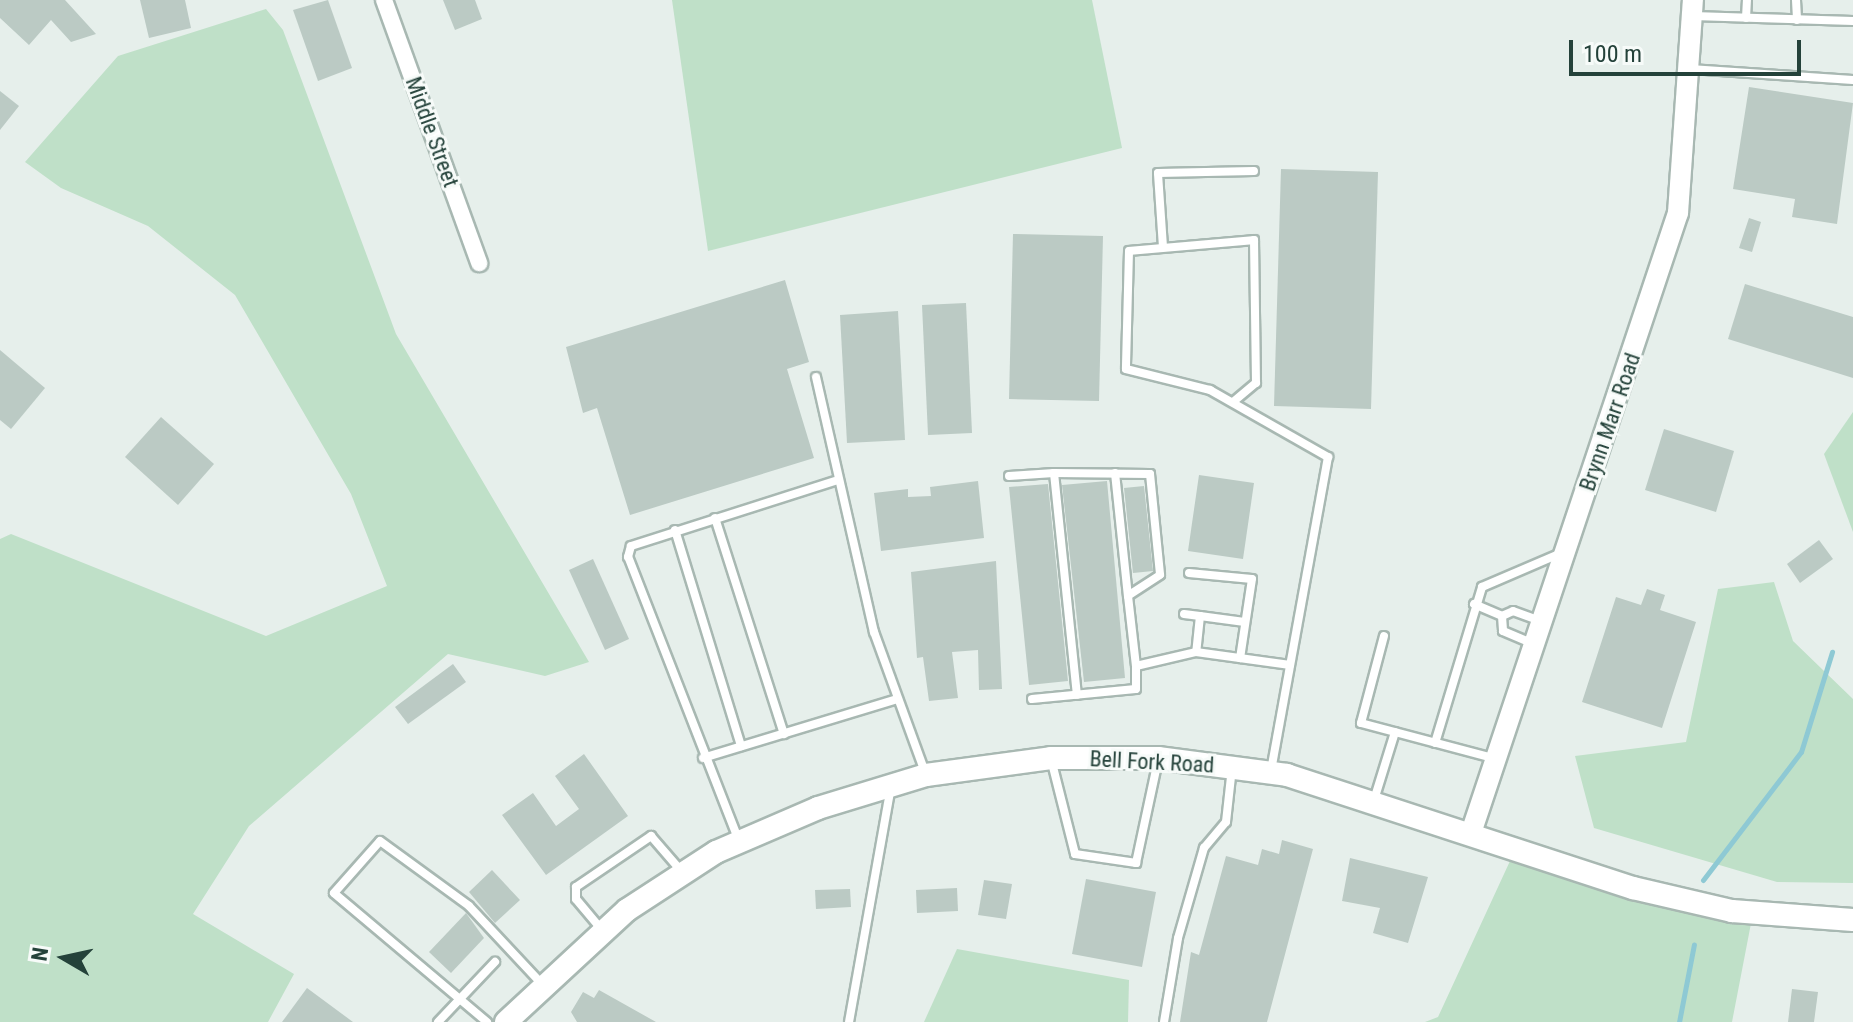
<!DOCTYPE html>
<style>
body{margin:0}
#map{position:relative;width:1853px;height:1022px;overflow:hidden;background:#e6efeb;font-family:"Roboto Condensed",sans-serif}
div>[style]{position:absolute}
.green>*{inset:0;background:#bfe0c8}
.stream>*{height:5px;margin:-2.5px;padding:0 2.5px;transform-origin:2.5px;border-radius:2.5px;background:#8ec9d4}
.building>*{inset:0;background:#bbcac4}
.roads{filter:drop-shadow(2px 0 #a8b8b2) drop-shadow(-2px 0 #a8b8b2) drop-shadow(0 2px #a8b8b2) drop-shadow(0 -2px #a8b8b2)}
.service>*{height:8px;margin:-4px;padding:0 4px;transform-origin:4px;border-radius:4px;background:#fff}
.minor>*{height:16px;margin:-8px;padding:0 8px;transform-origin:8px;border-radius:8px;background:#fff}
.tertiary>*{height:20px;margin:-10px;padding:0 10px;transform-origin:10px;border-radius:10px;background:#fff}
.secondary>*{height:22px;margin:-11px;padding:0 11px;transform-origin:11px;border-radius:11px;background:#fff}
span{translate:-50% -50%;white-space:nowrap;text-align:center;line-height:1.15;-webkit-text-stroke:6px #f7fbf9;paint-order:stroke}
.street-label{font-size:22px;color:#24423a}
.north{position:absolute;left:24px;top:918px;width:80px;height:80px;-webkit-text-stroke:6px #f7fbf9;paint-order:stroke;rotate:279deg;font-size:22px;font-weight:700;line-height:32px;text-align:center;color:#24423a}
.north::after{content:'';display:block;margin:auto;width:28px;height:36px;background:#24423a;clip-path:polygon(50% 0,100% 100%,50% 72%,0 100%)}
.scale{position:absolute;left:1569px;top:40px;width:232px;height:36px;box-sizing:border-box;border:4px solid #24423a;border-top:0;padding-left:10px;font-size:24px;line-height:28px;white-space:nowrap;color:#24423a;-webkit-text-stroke:6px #f7fbf9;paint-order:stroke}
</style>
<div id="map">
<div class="green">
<div style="clip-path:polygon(672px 0,1092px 0,1122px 148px,708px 251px)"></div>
<div style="clip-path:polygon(266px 9px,283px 30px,396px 334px,589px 662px,545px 676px,448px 654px,249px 826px,193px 914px,294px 974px,268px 1022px,0 1022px,0 539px,11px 534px,266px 636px,387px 586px,351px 494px,235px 295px,148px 226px,61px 188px,25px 162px,118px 56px)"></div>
<div style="clip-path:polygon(1853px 412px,1853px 532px,1824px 454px)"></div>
<div style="clip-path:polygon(1774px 582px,1793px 641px,1853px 699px,1853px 883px,1777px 882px,1594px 828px,1575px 756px,1686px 742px,1718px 589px)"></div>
<div style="clip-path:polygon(1516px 848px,1753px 913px,1732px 1022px,1425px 1022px,1438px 1017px)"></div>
<div style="clip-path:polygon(957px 949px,1129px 980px,1128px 1022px,924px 1022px)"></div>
</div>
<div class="stream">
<div style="left:1703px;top:880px;width:161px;rotate:-52.6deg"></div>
<div style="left:1801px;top:752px;width:105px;rotate:-72.8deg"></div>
<div style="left:1679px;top:1022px;width:79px;rotate:-79.1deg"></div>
</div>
<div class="building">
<div style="clip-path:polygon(0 0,65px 0,96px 34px,71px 42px,51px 20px,29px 45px,0 18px)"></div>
<div style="clip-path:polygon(140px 0,185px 0,191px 28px,149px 38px)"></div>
<div style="clip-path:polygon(328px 0,352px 68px,318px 81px,293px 10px)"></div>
<div style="clip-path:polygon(443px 0,475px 0,482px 19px,455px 30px)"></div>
<div style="clip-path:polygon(1749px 87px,1853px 103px,1837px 224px,1792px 217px,1795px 199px,1733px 189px)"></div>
<div style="clip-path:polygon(0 91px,19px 106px,0 130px)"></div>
<div style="clip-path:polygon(1281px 169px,1378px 172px,1371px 409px,1274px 406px)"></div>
<div style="clip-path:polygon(1749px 218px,1761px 222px,1752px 252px,1739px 248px)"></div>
<div style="clip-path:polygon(1013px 234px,1103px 236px,1099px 401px,1009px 399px)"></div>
<div style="clip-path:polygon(785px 280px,809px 362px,787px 369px,814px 458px,630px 515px,597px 408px,583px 413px,566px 347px)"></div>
<div style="clip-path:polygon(1745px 284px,1853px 317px,1853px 378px,1728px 339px)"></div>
<div style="clip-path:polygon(966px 303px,972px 433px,928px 435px,922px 305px)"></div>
<div style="clip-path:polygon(898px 311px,905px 440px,847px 443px,840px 315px)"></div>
<div style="clip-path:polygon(0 350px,45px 388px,11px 429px,0 420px)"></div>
<div style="clip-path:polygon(161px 417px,214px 464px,178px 505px,125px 457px)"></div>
<div style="clip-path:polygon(1664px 429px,1734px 451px,1716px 512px,1645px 490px)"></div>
<div style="clip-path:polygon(1199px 475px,1254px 483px,1243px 559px,1188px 551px)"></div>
<div style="clip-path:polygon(978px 481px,984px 538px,881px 551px,874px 493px,908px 489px,908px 497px,931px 496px,930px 487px)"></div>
<div style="clip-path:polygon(1107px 481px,1125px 678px,1084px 682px,1062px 485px)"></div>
<div style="clip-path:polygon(1048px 484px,1068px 681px,1029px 685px,1009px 487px)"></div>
<div style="clip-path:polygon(1144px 486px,1153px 571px,1133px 573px,1124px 488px)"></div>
<div style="clip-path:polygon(1819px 540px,1833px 559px,1800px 583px,1787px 564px)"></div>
<div style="clip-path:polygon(593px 559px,629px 639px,605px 650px,569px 570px)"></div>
<div style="clip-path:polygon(996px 561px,1002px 689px,979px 690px,978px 650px,952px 652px,958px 698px,929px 701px,923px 657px,917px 658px,911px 572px)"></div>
<div style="clip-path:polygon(1647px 589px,1665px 595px,1660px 610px,1696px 622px,1662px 728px,1582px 702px,1616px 597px,1641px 605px)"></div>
<div style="clip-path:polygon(453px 664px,466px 682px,408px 724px,395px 707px)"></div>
<div style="clip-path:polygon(584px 754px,628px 816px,546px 875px,502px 815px,533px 793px,556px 826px,579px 809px,555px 776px)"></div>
<div style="clip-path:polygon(1282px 840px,1313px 849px,1267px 1022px,1180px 1022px,1191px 952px,1199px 955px,1226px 856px,1258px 865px,1262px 849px,1279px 854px)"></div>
<div style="clip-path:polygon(1350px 858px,1428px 877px,1408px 943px,1373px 933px,1380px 908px,1342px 901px)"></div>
<div style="clip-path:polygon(492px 870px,520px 900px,495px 923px,469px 892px)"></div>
<div style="clip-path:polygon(1086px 879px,1156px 892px,1142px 967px,1072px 954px)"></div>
<div style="clip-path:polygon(984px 880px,1012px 884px,1006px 919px,978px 915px)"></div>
<div style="clip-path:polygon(957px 888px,958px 911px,917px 913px,916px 890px)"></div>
<div style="clip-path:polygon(850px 889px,851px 907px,816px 909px,815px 890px)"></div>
<div style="clip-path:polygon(466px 913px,484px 938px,451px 973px,429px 952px)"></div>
<div style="clip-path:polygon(307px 988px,353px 1022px,282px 1022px)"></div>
<div style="clip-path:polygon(1792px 989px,1818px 992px,1814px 1022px,1788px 1022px)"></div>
<div style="clip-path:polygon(599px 990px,656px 1022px,577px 1022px,571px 1012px,583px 992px,594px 998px)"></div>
</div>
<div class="roads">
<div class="service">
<div style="left:1796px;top:0;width:20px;rotate:87deg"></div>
<div style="left:1693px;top:16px;width:160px;rotate:1.8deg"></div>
<div style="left:1746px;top:18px;width:18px;rotate:-87deg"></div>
<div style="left:1690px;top:69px;width:163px;rotate:3.9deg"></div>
<div style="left:1163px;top:247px;width:74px;rotate:-93.9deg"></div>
<div style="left:1158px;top:173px;width:96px;rotate:-1.2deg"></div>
<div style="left:816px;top:377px;width:262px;rotate:77.2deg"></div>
<div style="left:874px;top:632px;width:152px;rotate:70deg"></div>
<div style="left:1233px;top:402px;width:30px;rotate:-40deg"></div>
<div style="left:1256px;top:383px;width:143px;rotate:-90.8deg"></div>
<div style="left:1254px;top:240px;width:125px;rotate:175deg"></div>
<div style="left:1129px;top:251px;width:118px;rotate:91.5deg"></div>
<div style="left:1126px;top:369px;width:87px;rotate:14deg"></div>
<div style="left:1210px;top:390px;width:136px;rotate:29.6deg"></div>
<div style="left:1328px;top:457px;width:320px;rotate:100.3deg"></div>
<div style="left:1054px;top:473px;width:96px;rotate:0.6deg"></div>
<div style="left:1150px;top:474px;width:101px;rotate:84.3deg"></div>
<div style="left:1160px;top:575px;width:38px;rotate:147deg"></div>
<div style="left:1128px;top:596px;width:70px;rotate:83.5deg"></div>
<div style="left:1115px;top:473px;width:124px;rotate:84deg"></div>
<div style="left:1009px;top:476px;width:45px;rotate:-3.8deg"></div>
<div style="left:1054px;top:473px;width:223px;rotate:84.1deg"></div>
<div style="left:715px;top:518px;width:227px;rotate:72.3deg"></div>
<div style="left:675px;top:530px;width:226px;rotate:73deg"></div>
<div style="left:1189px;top:573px;width:63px;rotate:5.4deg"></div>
<div style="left:1252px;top:579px;width:80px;rotate:98.6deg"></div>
<div style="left:1474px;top:604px;width:30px;rotate:23deg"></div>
<div style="left:1502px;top:616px;width:15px;rotate:86deg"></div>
<div style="left:1503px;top:631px;width:34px;rotate:23deg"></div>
<div style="left:1184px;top:614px;width:16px;rotate:7deg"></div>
<div style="left:1200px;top:616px;width:36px;rotate:96deg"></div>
<div style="left:1200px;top:616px;width:45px;rotate:7.6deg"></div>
<div style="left:1502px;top:616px;width:12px;rotate:-24deg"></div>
<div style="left:1513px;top:611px;width:30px;rotate:20deg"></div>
<div style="left:1384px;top:636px;width:90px;rotate:104.8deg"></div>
<div style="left:1361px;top:723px;width:137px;rotate:14.9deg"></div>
<div style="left:1032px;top:699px;width:104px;rotate:-5.5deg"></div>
<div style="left:1136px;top:689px;width:23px;rotate:-90deg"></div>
<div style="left:1136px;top:666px;width:62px;rotate:-13.1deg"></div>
<div style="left:1196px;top:652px;width:95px;rotate:7.9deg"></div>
<div style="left:1435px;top:743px;width:163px;rotate:-73.2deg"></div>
<div style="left:1482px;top:587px;width:84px;rotate:-23.2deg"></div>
<div style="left:703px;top:758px;width:203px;rotate:-16.9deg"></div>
<div style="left:1051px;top:759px;width:98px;rotate:75.8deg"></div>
<div style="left:1075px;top:854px;width:62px;rotate:8.4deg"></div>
<div style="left:1136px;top:863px;width:105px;rotate:-77.9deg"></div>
<div style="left:1374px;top:800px;width:71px;rotate:-72.8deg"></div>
<div style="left:739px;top:841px;width:305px;rotate:-111.3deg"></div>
<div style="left:628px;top:557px;width:11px;rotate:-75deg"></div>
<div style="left:631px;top:546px;width:214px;rotate:-17.7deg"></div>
<div style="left:602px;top:930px;width:40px;rotate:-130deg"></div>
<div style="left:576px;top:899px;width:12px;rotate:-90deg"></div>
<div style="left:576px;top:887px;width:91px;rotate:-34.2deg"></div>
<div style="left:651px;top:836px;width:49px;rotate:49.1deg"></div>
<div style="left:438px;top:1022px;width:83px;rotate:-46.5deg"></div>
<div style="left:487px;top:1022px;width:200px;rotate:-139.9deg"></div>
<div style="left:334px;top:893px;width:69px;rotate:-48.5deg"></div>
<div style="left:380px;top:841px;width:110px;rotate:36.1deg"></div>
<div style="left:469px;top:906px;width:105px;rotate:46.9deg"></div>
<div style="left:849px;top:1022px;width:235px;rotate:-79.9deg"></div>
<div style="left:1164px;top:1022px;width:85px;rotate:-80.5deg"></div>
<div style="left:1178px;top:938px;width:94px;rotate:-73.9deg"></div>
<div style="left:1204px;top:848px;width:34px;rotate:-50deg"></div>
<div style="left:1226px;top:822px;width:54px;rotate:-83.7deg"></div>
</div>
<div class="minor">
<div style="left:384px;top:0;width:280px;rotate:70.1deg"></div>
</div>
<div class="tertiary">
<div style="left:1471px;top:833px;width:654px;rotate:-71.54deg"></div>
<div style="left:1678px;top:213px;width:214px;rotate:-86deg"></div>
</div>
<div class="secondary">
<div style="left:506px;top:1022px;width:165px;rotate:-42.8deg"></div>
<div style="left:627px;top:910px;width:106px;rotate:-33.1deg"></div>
<div style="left:716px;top:852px;width:111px;rotate:-23.3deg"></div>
<div style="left:818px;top:808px;width:113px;rotate:-17deg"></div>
<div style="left:926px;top:775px;width:126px;rotate:-7.7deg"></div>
<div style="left:1051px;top:758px;width:107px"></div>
<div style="left:1158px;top:758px;width:130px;rotate:7.5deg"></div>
<div style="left:1287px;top:775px;width:364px;rotate:18.1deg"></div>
<div style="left:1633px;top:888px;width:102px;rotate:13.1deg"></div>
<div style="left:1732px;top:911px;width:121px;rotate:4.3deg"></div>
</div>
</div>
<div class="street-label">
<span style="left:432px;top:132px;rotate:70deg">Middle Street</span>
<span style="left:1610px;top:422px;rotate:-71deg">Brynn Marr Road</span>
<span style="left:1152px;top:762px;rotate:3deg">Bell Fork Road</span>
</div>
<div class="north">N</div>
<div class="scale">100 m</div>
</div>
